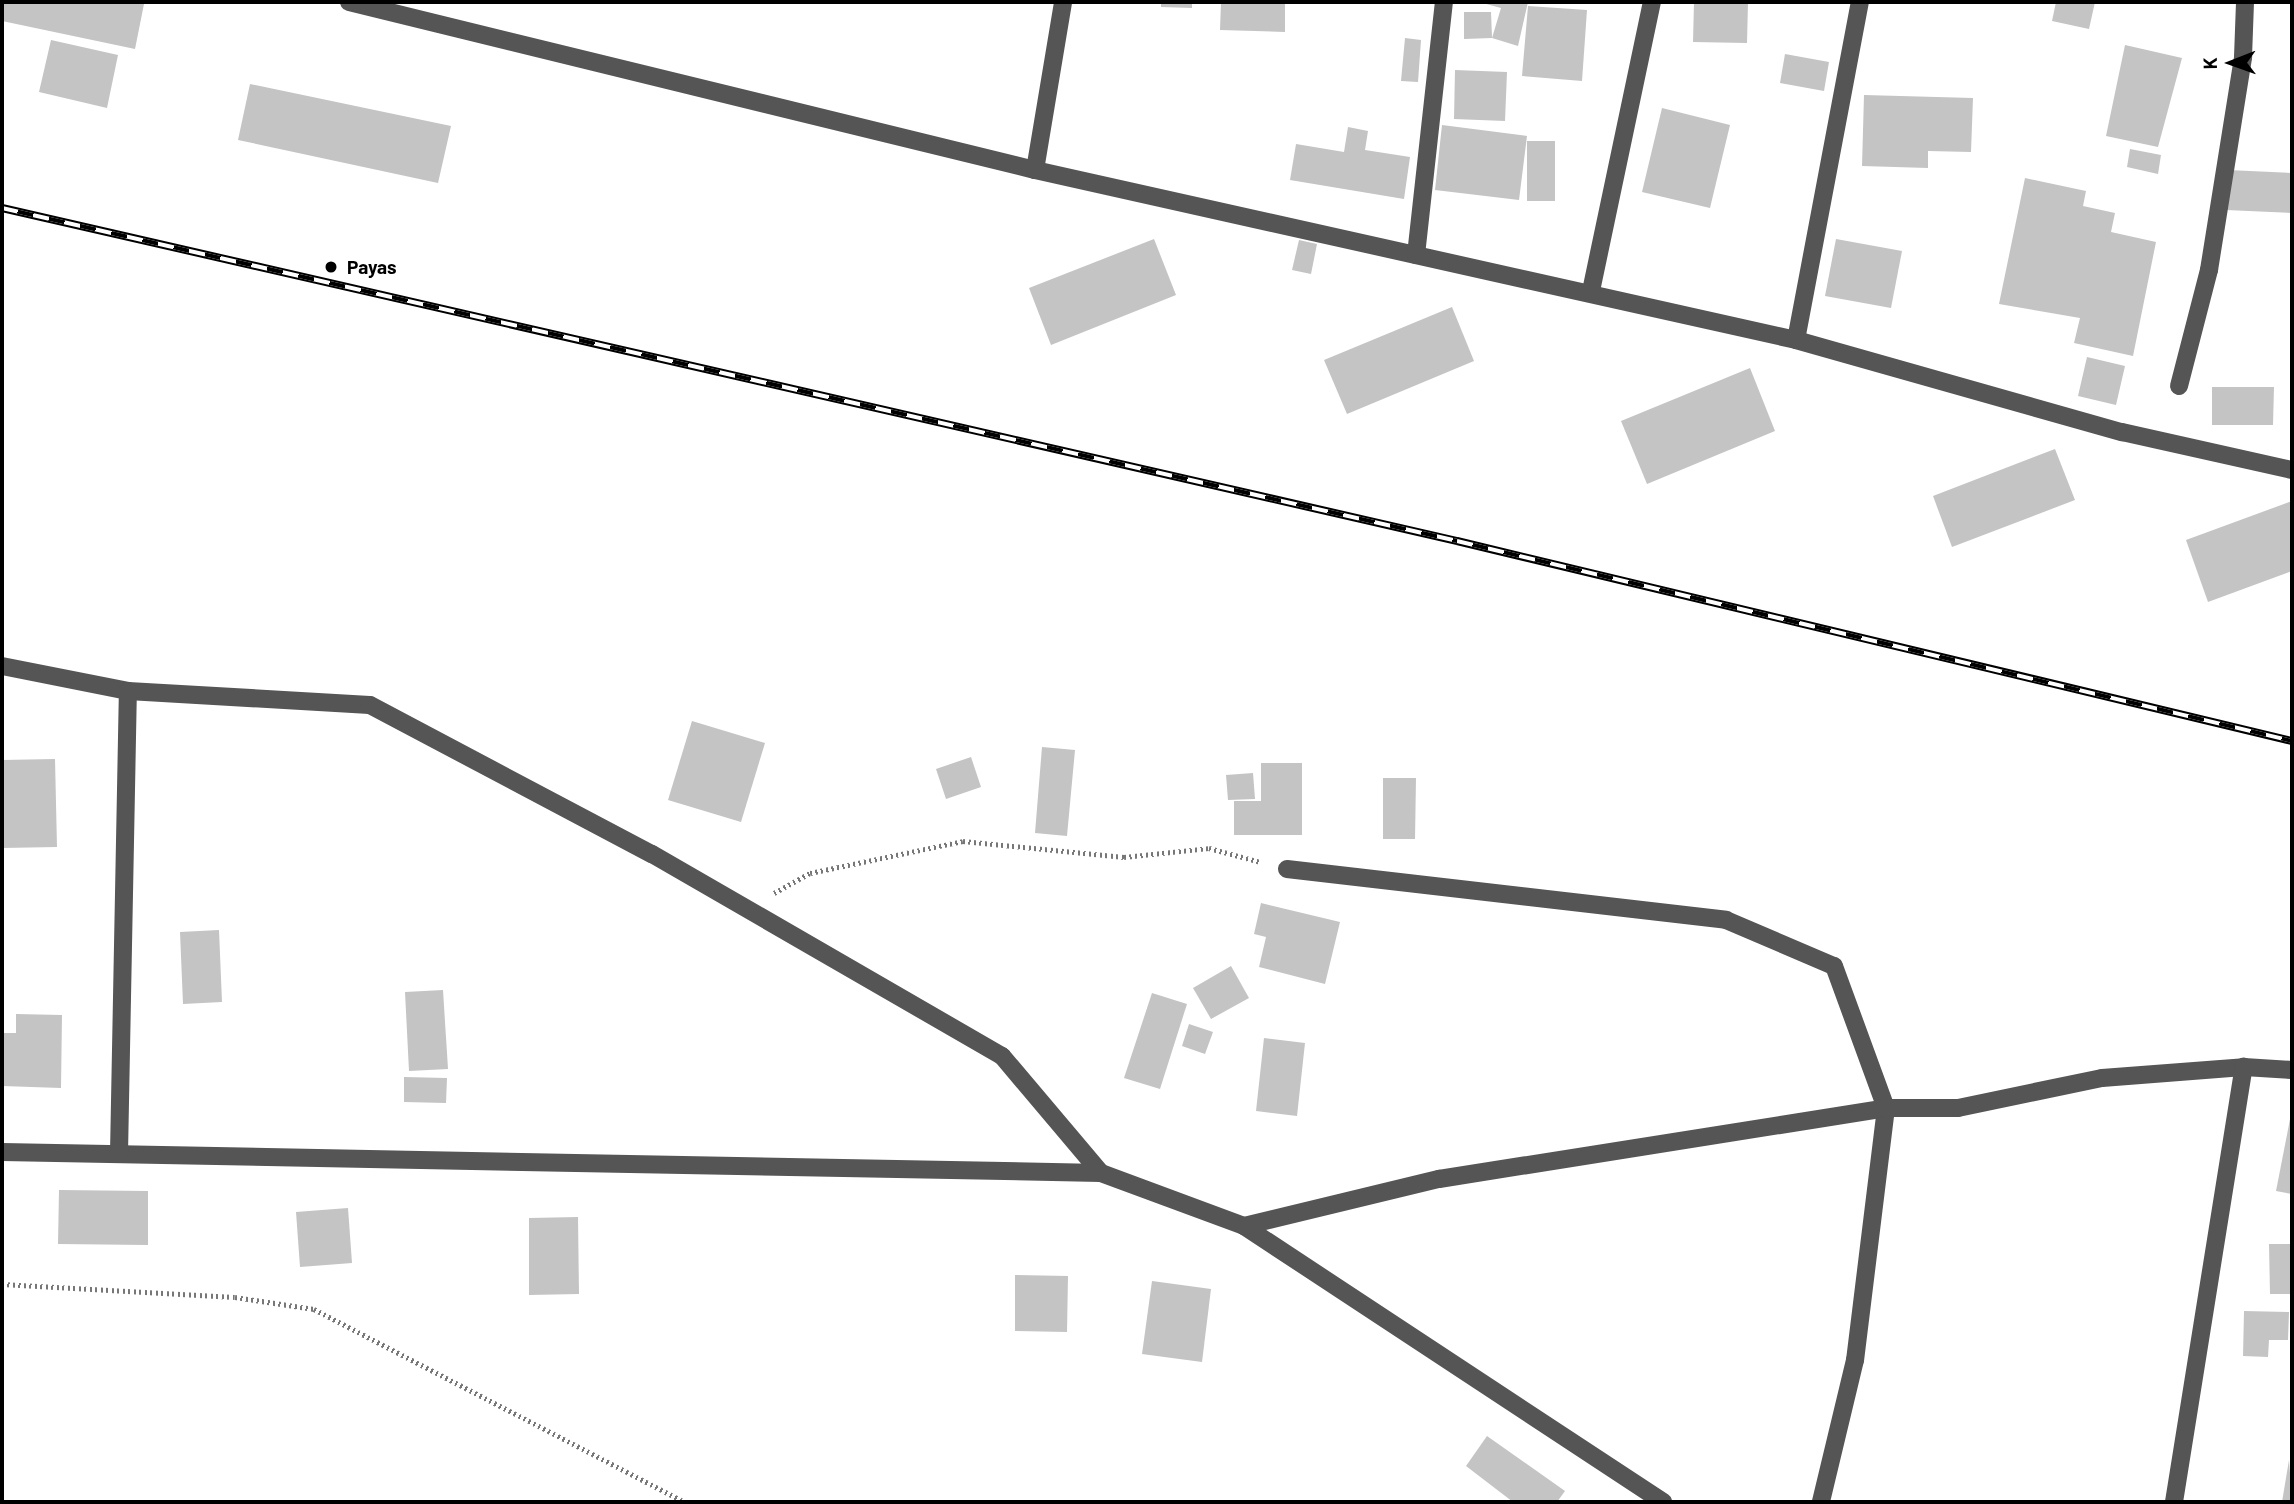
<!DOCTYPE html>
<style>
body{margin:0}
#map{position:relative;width:2294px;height:1504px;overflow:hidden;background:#fff;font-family:Barlow,sans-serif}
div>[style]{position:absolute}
.building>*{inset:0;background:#c4c4c4}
.path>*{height:4.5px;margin-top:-2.25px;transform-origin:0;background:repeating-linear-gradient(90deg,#777 0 2px,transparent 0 5.5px)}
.minor>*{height:18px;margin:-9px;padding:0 9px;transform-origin:9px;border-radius:9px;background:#555}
.rail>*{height:8px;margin-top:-4px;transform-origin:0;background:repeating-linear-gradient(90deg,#fff 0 16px,#000 0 32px);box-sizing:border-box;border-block:2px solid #000}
.dots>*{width:19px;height:19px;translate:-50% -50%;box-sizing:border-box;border:4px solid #fff;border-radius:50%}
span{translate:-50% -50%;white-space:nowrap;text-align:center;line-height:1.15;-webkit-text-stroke:7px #fff;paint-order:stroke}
.poi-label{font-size:19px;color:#000;font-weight:700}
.left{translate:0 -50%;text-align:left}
.frame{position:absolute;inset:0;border:4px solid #000;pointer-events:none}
.north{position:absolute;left:2196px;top:28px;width:70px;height:70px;-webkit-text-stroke:5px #fff;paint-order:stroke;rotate:269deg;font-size:19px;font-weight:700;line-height:28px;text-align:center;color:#000}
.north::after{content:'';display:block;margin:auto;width:24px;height:32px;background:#000;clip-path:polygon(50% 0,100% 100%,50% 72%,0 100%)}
</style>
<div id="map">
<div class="building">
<div style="clip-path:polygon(2px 2px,133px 2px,144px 4px,135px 49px,2px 21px)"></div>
<div style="clip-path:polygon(1161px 2px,1192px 2px,1192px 8px,1161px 7px)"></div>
<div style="clip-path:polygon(1221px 2px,1285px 2px,1285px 32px,1220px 30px)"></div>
<div style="clip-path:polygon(1479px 2px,1528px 2px,1518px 46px,1492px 38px,1501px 8px)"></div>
<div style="clip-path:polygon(1694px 2px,1748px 2px,1747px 43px,1693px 42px)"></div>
<div style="clip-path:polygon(2056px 2px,2095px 2px,2089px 29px,2052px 21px)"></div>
<div style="clip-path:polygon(1528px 6px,1587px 10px,1582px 81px,1522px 76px)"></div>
<div style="clip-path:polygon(1464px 12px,1491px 12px,1492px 38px,1464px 39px)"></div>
<div style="clip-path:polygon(1405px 38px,1421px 40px,1418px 82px,1401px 81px)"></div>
<div style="clip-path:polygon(51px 40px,118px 55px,107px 108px,39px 92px)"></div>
<div style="clip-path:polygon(2125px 45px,2182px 58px,2158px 147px,2106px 136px)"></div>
<div style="clip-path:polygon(1785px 54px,1829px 62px,1824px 91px,1780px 83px)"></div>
<div style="clip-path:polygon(1455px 70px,1507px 72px,1505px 121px,1454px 119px)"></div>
<div style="clip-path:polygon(250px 84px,451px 126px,438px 183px,238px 140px)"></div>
<div style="clip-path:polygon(1864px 95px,1973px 98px,1971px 152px,1928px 151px,1928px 168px,1862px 166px)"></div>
<div style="clip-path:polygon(1662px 108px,1730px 125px,1710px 208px,1642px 192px)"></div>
<div style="clip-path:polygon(1442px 125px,1527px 136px,1519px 200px,1435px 190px)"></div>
<div style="clip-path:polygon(1348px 127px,1368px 131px,1365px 150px,1410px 157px,1404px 199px,1290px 180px,1296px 144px,1344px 152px)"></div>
<div style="clip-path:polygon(1527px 141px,1555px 141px,1555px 201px,1527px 201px)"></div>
<div style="clip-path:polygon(2130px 149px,2161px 155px,2158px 174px,2127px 167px)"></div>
<div style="clip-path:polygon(2228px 170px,2292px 173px,2292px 213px,2226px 210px)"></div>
<div style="clip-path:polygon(2025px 178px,2086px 191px,2083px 206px,2115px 213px,2111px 232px,2156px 242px,2133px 356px,2074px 343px,2080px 318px,1999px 304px)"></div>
<div style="clip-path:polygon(1154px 239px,1176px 295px,1051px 345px,1029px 288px)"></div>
<div style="clip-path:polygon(1836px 239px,1902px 251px,1891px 308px,1825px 296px)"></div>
<div style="clip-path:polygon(1299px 240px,1317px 244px,1311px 274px,1292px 270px)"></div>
<div style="clip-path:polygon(1452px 307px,1474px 361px,1347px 414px,1324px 360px)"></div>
<div style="clip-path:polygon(2087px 357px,2125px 366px,2116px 405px,2078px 396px)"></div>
<div style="clip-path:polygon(1750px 368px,1775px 431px,1647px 484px,1621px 421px)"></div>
<div style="clip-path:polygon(2212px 387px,2274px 387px,2273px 425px,2212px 425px)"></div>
<div style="clip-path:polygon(2055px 449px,2075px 500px,1952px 547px,1933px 496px)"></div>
<div style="clip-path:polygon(2292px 501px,2292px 571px,2208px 602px,2186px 540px)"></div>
<div style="clip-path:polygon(692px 721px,765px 743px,741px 822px,668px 800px)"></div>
<div style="clip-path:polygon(1042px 747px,1075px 750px,1067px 836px,1035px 833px)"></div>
<div style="clip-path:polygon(971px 757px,981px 787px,946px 799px,936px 769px)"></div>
<div style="clip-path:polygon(55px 759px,57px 847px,2px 848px,2px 760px)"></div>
<div style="clip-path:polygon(1261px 763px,1302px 763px,1302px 835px,1234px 835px,1234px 801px,1261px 801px)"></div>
<div style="clip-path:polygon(1253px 773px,1255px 799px,1228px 800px,1226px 775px)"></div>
<div style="clip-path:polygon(1383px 778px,1416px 778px,1415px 839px,1383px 839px)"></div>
<div style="clip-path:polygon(1261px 903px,1340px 922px,1325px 984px,1259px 967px,1266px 937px,1254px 934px)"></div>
<div style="clip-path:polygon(219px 930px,222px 1002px,183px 1004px,180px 932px)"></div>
<div style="clip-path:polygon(1231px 966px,1249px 998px,1211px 1019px,1193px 988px)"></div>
<div style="clip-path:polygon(443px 990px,448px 1069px,409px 1071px,405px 992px)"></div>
<div style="clip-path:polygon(1152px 993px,1187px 1004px,1160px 1089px,1124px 1078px)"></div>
<div style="clip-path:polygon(16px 1014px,62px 1015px,61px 1088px,2px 1086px,2px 1033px,16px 1033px)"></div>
<div style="clip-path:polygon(1189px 1024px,1213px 1032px,1205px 1054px,1182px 1046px)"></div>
<div style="clip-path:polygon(1264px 1038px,1305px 1043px,1297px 1116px,1256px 1111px)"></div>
<div style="clip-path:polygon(404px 1077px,447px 1078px,446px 1103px,404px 1102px)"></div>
<div style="clip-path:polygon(2291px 1114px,2292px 1114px,2292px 1194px,2276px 1191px)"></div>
<div style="clip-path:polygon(59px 1190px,148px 1191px,148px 1245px,58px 1244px)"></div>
<div style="clip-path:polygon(348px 1208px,352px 1263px,300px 1267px,296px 1212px)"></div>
<div style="clip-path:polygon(578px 1217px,579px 1294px,529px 1295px,529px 1218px)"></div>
<div style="clip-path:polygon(2269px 1244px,2292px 1244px,2292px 1294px,2270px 1294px)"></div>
<div style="clip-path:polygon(1015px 1275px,1068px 1276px,1067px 1332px,1015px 1331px)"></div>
<div style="clip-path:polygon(1152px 1281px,1211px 1289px,1202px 1362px,1142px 1354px)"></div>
<div style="clip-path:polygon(2244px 1311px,2289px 1312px,2288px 1340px,2269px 1340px,2268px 1357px,2243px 1356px)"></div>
<div style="clip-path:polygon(1487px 1436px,1565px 1491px,1557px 1502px,1513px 1502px,1466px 1466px)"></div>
<div style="clip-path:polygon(2289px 1460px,2292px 1502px,2282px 1502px)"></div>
</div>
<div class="path">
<div style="left:774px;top:893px;width:41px;rotate:-29.1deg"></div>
<div style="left:810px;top:873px;width:156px;rotate:-11.8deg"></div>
<div style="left:963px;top:841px;width:162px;rotate:5.7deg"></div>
<div style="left:1124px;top:857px;width:85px;rotate:-6deg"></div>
<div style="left:1209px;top:848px;width:54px;rotate:15.1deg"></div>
<div style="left:2px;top:1284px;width:233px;rotate:3.2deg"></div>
<div style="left:235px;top:1297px;width:80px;rotate:8.6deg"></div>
<div style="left:314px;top:1309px;width:417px;rotate:27.5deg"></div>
</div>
<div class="minor">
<div style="left:349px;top:2px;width:706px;rotate:13.76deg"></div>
<div style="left:1035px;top:170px;width:780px;rotate:12.59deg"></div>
<div style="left:1796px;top:340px;width:339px;rotate:15.8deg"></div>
<div style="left:2122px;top:432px;width:174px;rotate:12.6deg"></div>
<div style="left:1035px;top:170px;width:170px;rotate:-80.5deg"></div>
<div style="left:1416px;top:255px;width:255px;rotate:-83.7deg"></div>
<div style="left:1591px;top:291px;width:295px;rotate:-78.1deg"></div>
<div style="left:1796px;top:340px;width:344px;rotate:-79.3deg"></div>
<div style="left:2179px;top:386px;width:120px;rotate:-75.5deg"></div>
<div style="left:2209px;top:270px;width:216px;rotate:-80.9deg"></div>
<div style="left:2243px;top:57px;width:55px;rotate:-87.9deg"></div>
<div style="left:2px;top:666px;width:128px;rotate:11.2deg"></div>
<div style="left:128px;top:691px;width:242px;rotate:3.3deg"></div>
<div style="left:370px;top:705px;width:319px;rotate:27.9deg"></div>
<div style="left:652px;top:854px;width:404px;rotate:30deg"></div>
<div style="left:1002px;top:1056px;width:153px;rotate:49.8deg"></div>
<div style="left:1287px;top:869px;width:442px;rotate:6.6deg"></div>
<div style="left:1726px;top:920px;width:117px;rotate:23.1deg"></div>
<div style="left:1834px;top:966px;width:151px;rotate:69.9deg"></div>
<div style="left:1886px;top:1108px;width:254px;rotate:97deg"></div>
<div style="left:1855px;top:1360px;width:146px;rotate:103.5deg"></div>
<div style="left:2px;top:1152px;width:1099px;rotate:1.09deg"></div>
<div style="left:1101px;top:1173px;width:153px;rotate:20.3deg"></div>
<div style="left:1244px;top:1226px;width:502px;rotate:33.37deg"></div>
<div style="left:119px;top:1154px;width:463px;rotate:-88.9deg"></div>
<div style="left:1244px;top:1226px;width:201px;rotate:-13.6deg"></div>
<div style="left:1439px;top:1179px;width:453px;rotate:-9deg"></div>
<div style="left:1886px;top:1108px;width:72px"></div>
<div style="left:1958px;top:1108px;width:147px;rotate:-11.8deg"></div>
<div style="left:2102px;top:1078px;width:142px;rotate:-4.4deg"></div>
<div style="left:2174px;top:1502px;width:441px;rotate:-80.9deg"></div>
<div style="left:2244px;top:1067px;width:48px;rotate:3.6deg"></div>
</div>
<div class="rail">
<div style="left:2px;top:208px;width:1493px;rotate:12.89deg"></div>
<div style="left:1457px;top:541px;width:859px;rotate:13.47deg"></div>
</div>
<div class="dots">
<div style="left:331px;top:267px;background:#000"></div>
</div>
<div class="poi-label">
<span class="left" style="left:347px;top:267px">Payas</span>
</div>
<div class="frame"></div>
<div class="north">K</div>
</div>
